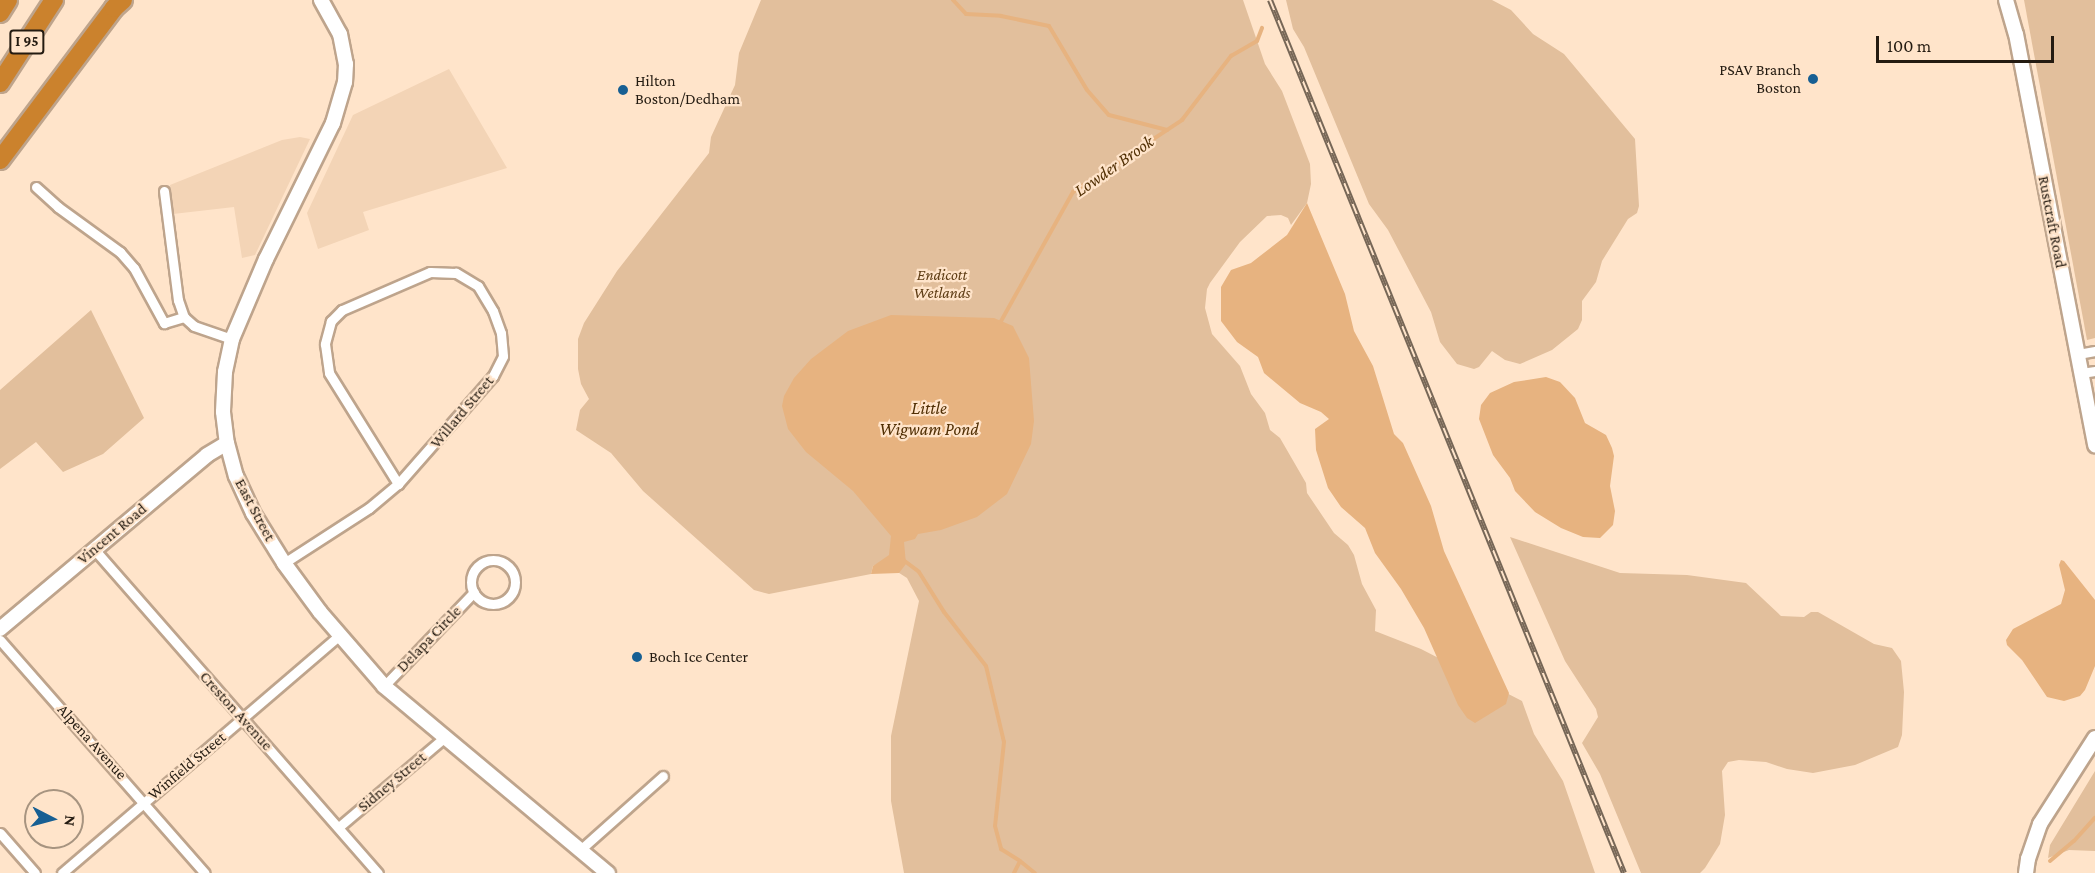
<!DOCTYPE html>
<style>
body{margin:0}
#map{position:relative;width:2095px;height:873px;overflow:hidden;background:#ffe4ca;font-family:"Crimson Pro",serif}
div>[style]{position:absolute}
.built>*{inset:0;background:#f3d4b6}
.green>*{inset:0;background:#e2bf9c}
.water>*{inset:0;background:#e7b380}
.stream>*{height:4px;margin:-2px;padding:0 2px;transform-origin:2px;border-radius:2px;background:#e7b380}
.roads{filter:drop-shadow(2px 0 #bea48c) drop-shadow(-2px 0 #bea48c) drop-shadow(0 2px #bea48c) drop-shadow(0 -2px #bea48c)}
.street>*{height:9px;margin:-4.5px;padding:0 4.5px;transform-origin:4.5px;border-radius:4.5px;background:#fff}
.street>.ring{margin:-4.5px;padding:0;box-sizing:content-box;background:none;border:9px solid #fff;border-radius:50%}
.secondary>*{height:14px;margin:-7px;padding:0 7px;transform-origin:7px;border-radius:7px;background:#fff}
.highway>*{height:18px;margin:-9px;padding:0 9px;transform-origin:9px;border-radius:9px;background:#cb822d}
.rail>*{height:6px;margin-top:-3px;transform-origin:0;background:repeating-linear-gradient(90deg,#ffe4ca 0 11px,#776757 0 22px);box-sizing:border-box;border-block:2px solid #776757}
.dots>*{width:16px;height:16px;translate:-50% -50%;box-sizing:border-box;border:3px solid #ffe4ca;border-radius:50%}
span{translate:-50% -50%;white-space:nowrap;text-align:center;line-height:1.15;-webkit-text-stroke:4.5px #ffe4ca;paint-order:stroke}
.shield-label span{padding:2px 4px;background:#ffe4ca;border:2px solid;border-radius:4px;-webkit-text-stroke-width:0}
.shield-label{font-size:15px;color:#241b11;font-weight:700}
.poi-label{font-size:16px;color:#241b11}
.right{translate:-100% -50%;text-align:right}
.left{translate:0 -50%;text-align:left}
.street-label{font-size:16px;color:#241b11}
.park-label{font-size:16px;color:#5e3c14;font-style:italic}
.water-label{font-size:18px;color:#512f04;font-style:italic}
.north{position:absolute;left:24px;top:789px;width:60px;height:60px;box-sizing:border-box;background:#ffe4ca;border:2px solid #a79480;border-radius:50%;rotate:96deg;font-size:16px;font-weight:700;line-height:24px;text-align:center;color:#241b11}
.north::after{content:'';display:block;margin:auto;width:21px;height:27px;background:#175f93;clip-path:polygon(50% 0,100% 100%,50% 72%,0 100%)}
.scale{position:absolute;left:1876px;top:36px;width:178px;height:27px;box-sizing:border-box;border:3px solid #241b11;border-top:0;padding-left:8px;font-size:18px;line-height:21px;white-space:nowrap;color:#241b11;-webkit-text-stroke:4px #ffe4ca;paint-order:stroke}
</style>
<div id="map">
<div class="built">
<div style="clip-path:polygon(449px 69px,507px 168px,363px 212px,369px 230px,318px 249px,307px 213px,353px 115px)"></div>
<div style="clip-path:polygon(300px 137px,310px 139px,255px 255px,242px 258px,234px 207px,173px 214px,170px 185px,282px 140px)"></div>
</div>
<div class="green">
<div style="clip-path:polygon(761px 0,1243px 0,1265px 64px,1282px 91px,1310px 164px,1311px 184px,1307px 203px,1291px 225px,1288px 218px,1281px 215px,1267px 216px,1240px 242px,1210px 283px,1207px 289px,1205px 308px,1212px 334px,1240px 366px,1251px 394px,1265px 413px,1270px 430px,1280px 438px,1306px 483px,1307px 493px,1334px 533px,1348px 545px,1354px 555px,1362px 584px,1376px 610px,1375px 631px,1421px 649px,1522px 701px,1534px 734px,1563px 781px,1595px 873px,904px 873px,891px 801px,891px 736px,919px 601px,907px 578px,882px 562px,873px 566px,871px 574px,769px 594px,754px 590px,643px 491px,611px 453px,576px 430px,580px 410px,589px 399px,581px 384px,578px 369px,578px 339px,584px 323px,617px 271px,709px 153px,711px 137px,735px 85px,739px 53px)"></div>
<div style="clip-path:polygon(1286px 0,1492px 0,1511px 10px,1533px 34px,1564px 54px,1635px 139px,1639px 206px,1637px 213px,1628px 219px,1602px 261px,1596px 282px,1582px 301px,1582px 320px,1578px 329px,1552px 350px,1520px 364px,1505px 360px,1492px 351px,1479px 367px,1474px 369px,1457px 364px,1440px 342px,1431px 312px,1388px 230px,1369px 204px,1304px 47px,1293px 29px)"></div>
<div style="clip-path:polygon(2024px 0,2095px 0,2095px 338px,2087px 340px)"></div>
<div style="clip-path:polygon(91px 310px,144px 418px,103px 454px,63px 472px,36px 442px,0 469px,0 390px)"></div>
<div style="clip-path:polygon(1510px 537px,1620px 573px,1687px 575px,1746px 583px,1781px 616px,1804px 617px,1811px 612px,1818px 612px,1874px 644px,1892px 648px,1901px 661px,1904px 692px,1902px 735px,1898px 747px,1855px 765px,1813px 773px,1787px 769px,1766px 762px,1739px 760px,1728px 762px,1722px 771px,1725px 815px,1720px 844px,1705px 868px,1700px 873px,1641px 873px,1600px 774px,1582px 743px,1598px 717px,1596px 709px,1565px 661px)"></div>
<div style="clip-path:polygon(2095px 771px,2095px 851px,2069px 850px,2048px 858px,2050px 845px)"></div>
</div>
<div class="water">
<div style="clip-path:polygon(1307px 203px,1345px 294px,1354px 331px,1373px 366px,1394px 434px,1403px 443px,1431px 506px,1444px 551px,1509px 693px,1506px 704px,1475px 723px,1467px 718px,1458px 705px,1424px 628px,1401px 589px,1375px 553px,1365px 528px,1341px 507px,1328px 488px,1316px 450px,1315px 429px,1329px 419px,1321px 412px,1300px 403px,1264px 373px,1258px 357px,1237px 342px,1221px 321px,1221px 287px,1231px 270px,1251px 263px,1287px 235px)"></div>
<div style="clip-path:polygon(891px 315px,994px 318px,1013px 326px,1029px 358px,1034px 421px,1031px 444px,1007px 494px,977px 517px,941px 530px,918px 534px,915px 539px,904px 542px,906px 564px,899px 573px,871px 574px,873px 566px,889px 555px,891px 536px,853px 491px,806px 452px,788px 429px,782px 406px,784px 396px,794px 378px,811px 359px,848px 331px)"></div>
<div style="clip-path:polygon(1546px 377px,1560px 382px,1575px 398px,1585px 423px,1606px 435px,1612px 448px,1614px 456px,1610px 486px,1615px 511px,1613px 525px,1600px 538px,1583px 537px,1561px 528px,1535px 512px,1515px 491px,1510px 478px,1493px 455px,1479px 419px,1481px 405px,1490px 393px,1514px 382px)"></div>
<div style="clip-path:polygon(2061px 560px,2064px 561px,2095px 600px,2095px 666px,2085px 690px,2080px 696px,2064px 701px,2047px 697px,2022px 660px,2007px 645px,2006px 640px,2013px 629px,2061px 604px,2065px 590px,2059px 565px)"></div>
</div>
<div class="stream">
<div style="left:953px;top:0;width:19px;rotate:47deg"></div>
<div style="left:966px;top:14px;width:35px;rotate:3deg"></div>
<div style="left:1001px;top:16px;width:49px;rotate:11.8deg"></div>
<div style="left:1049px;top:26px;width:74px;rotate:59.3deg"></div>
<div style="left:1087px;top:90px;width:33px;rotate:49deg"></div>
<div style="left:1109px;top:115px;width:60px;rotate:14.5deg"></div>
<div style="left:1000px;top:323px;width:150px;rotate:-60.9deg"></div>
<div style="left:1073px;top:192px;width:131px;rotate:-33.4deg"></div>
<div style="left:1182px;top:120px;width:81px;rotate:-52.6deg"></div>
<div style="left:1231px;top:56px;width:30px;rotate:-30deg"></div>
<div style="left:1257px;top:41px;width:14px;rotate:-69deg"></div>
<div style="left:902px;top:559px;width:21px;rotate:37deg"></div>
<div style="left:919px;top:572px;width:47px;rotate:58deg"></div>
<div style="left:944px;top:612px;width:68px;rotate:52.1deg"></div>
<div style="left:986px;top:666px;width:78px;rotate:76.7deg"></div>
<div style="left:1004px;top:742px;width:84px;rotate:96.1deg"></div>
<div style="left:995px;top:826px;width:24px;rotate:75deg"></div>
<div style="left:1001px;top:849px;width:22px;rotate:32deg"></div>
<div style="left:2050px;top:861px;width:31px;rotate:-40deg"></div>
<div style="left:2074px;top:841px;width:31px;rotate:-48deg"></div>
<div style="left:1014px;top:873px;width:13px;rotate:-63deg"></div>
<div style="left:1020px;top:861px;width:19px;rotate:39deg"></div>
</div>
<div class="roads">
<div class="street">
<div style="left:36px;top:187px;width:30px;rotate:42deg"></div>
<div style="left:58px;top:207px;width:77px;rotate:36deg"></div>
<div style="left:120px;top:252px;width:21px;rotate:49deg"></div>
<div style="left:134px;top:268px;width:63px;rotate:61.4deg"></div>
<div style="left:164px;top:323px;width:21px;rotate:-17deg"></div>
<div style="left:164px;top:191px;width:110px;rotate:82.7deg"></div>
<div style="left:178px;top:300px;width:18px;rotate:71deg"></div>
<div style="left:184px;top:317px;width:13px;rotate:42deg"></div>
<div style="left:194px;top:326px;width:40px;rotate:18.9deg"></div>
<div style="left:2078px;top:354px;width:17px;rotate:-10deg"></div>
<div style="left:2081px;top:373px;width:14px;rotate:-8deg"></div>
<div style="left:94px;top:549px;width:431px;rotate:48.8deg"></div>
<div class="ring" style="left:471px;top:560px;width:35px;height:35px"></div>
<div style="left:284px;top:563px;width:101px;rotate:-32.9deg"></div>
<div style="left:369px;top:508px;width:38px;rotate:-40deg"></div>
<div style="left:398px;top:484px;width:144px;rotate:-48.7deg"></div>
<div style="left:493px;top:376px;width:22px;rotate:-63deg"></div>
<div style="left:503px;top:356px;width:23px;rotate:-95deg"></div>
<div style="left:501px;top:333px;width:23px;rotate:-110deg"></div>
<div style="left:493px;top:311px;width:29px;rotate:-121deg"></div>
<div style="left:478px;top:286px;width:26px;rotate:-149deg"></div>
<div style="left:456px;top:273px;width:26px;rotate:-178deg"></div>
<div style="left:430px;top:272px;width:96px;rotate:156.6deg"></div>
<div style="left:342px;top:310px;width:16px;rotate:135deg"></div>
<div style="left:331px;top:321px;width:24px;rotate:105deg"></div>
<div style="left:325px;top:344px;width:29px;rotate:82deg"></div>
<div style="left:329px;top:373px;width:131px;rotate:58.1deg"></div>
<div style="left:0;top:640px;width:310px;rotate:48.7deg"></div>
<div style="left:384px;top:686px;width:130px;rotate:-46.2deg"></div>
<div style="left:340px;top:826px;width:138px;rotate:-40.3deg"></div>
<div style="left:0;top:833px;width:53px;rotate:48.8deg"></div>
<div style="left:580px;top:850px;width:111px;rotate:-41.7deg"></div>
<div style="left:62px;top:873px;width:366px;rotate:-40.6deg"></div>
</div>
<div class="secondary">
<div style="left:321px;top:0;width:39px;rotate:61deg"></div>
<div style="left:340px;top:34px;width:31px;rotate:79deg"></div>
<div style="left:346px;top:64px;width:18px;rotate:93deg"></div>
<div style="left:345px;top:82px;width:43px;rotate:106.3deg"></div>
<div style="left:333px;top:123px;width:152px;rotate:116.2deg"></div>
<div style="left:266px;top:259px;width:87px;rotate:113deg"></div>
<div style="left:232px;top:339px;width:34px;rotate:102deg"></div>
<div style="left:225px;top:372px;width:40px;rotate:92.9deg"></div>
<div style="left:223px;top:412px;width:31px;rotate:83deg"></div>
<div style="left:227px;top:443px;width:34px;rotate:75deg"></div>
<div style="left:236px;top:476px;width:41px;rotate:65.3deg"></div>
<div style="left:253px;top:513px;width:59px;rotate:58.2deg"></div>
<div style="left:284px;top:563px;width:61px;rotate:53.7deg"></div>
<div style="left:320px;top:612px;width:98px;rotate:49.1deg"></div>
<div style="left:384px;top:686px;width:292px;rotate:39.9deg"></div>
<div style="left:2006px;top:0;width:35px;rotate:74deg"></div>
<div style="left:2016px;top:34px;width:419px;rotate:79.1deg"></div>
<div style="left:0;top:629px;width:270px;rotate:-40deg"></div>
<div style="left:207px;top:455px;width:23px;rotate:-31deg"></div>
<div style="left:2026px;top:873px;width:14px;rotate:-82deg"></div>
<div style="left:2028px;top:859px;width:37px;rotate:-71deg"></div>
<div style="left:2040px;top:824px;width:102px;rotate:-57.4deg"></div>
</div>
<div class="highway">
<div style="left:0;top:13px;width:15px;rotate:-58deg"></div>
<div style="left:0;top:83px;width:99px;rotate:-57deg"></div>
<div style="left:0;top:160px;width:190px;rotate:-53.1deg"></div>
<div style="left:114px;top:8px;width:12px;rotate:-42deg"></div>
</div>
</div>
<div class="rail">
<div style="left:1270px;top:0;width:942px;rotate:67.93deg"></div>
</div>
<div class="dots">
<div style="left:1813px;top:79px;background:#175f93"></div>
<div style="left:623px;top:90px;background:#175f93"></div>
<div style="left:637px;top:657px;background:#175f93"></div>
</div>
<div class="shield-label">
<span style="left:27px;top:42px">I 95</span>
</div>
<div class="poi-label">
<span class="right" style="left:1801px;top:79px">PSAV Branch<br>Boston</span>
<span class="left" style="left:635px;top:90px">Hilton<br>Boston/Dedham</span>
<span class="left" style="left:649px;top:657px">Boch Ice Center</span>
</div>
<div class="street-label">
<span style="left:2052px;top:222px;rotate:79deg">Rustcraft Road</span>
<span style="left:462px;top:412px;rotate:-50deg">Willard Street</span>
<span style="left:255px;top:510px;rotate:62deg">East Street</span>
<span style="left:112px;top:534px;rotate:-40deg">Vincent Road</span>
<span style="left:429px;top:639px;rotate:-46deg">Delapa Circle</span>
<span style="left:236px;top:711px;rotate:48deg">Creston Avenue</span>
<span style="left:92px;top:742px;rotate:48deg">Alpena Avenue</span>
<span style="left:187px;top:766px;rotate:-40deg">Winfield Street</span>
<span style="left:392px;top:782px;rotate:-40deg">Sidney Street</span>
</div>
<div class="park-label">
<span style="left:942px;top:284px">Endicott<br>Wetlands</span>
</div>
<div class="water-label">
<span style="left:1114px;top:166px;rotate:-35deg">Lowder Brook</span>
<span style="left:929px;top:419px">Little<br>Wigwam Pond</span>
</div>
<div class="north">N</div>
<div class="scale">100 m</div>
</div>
